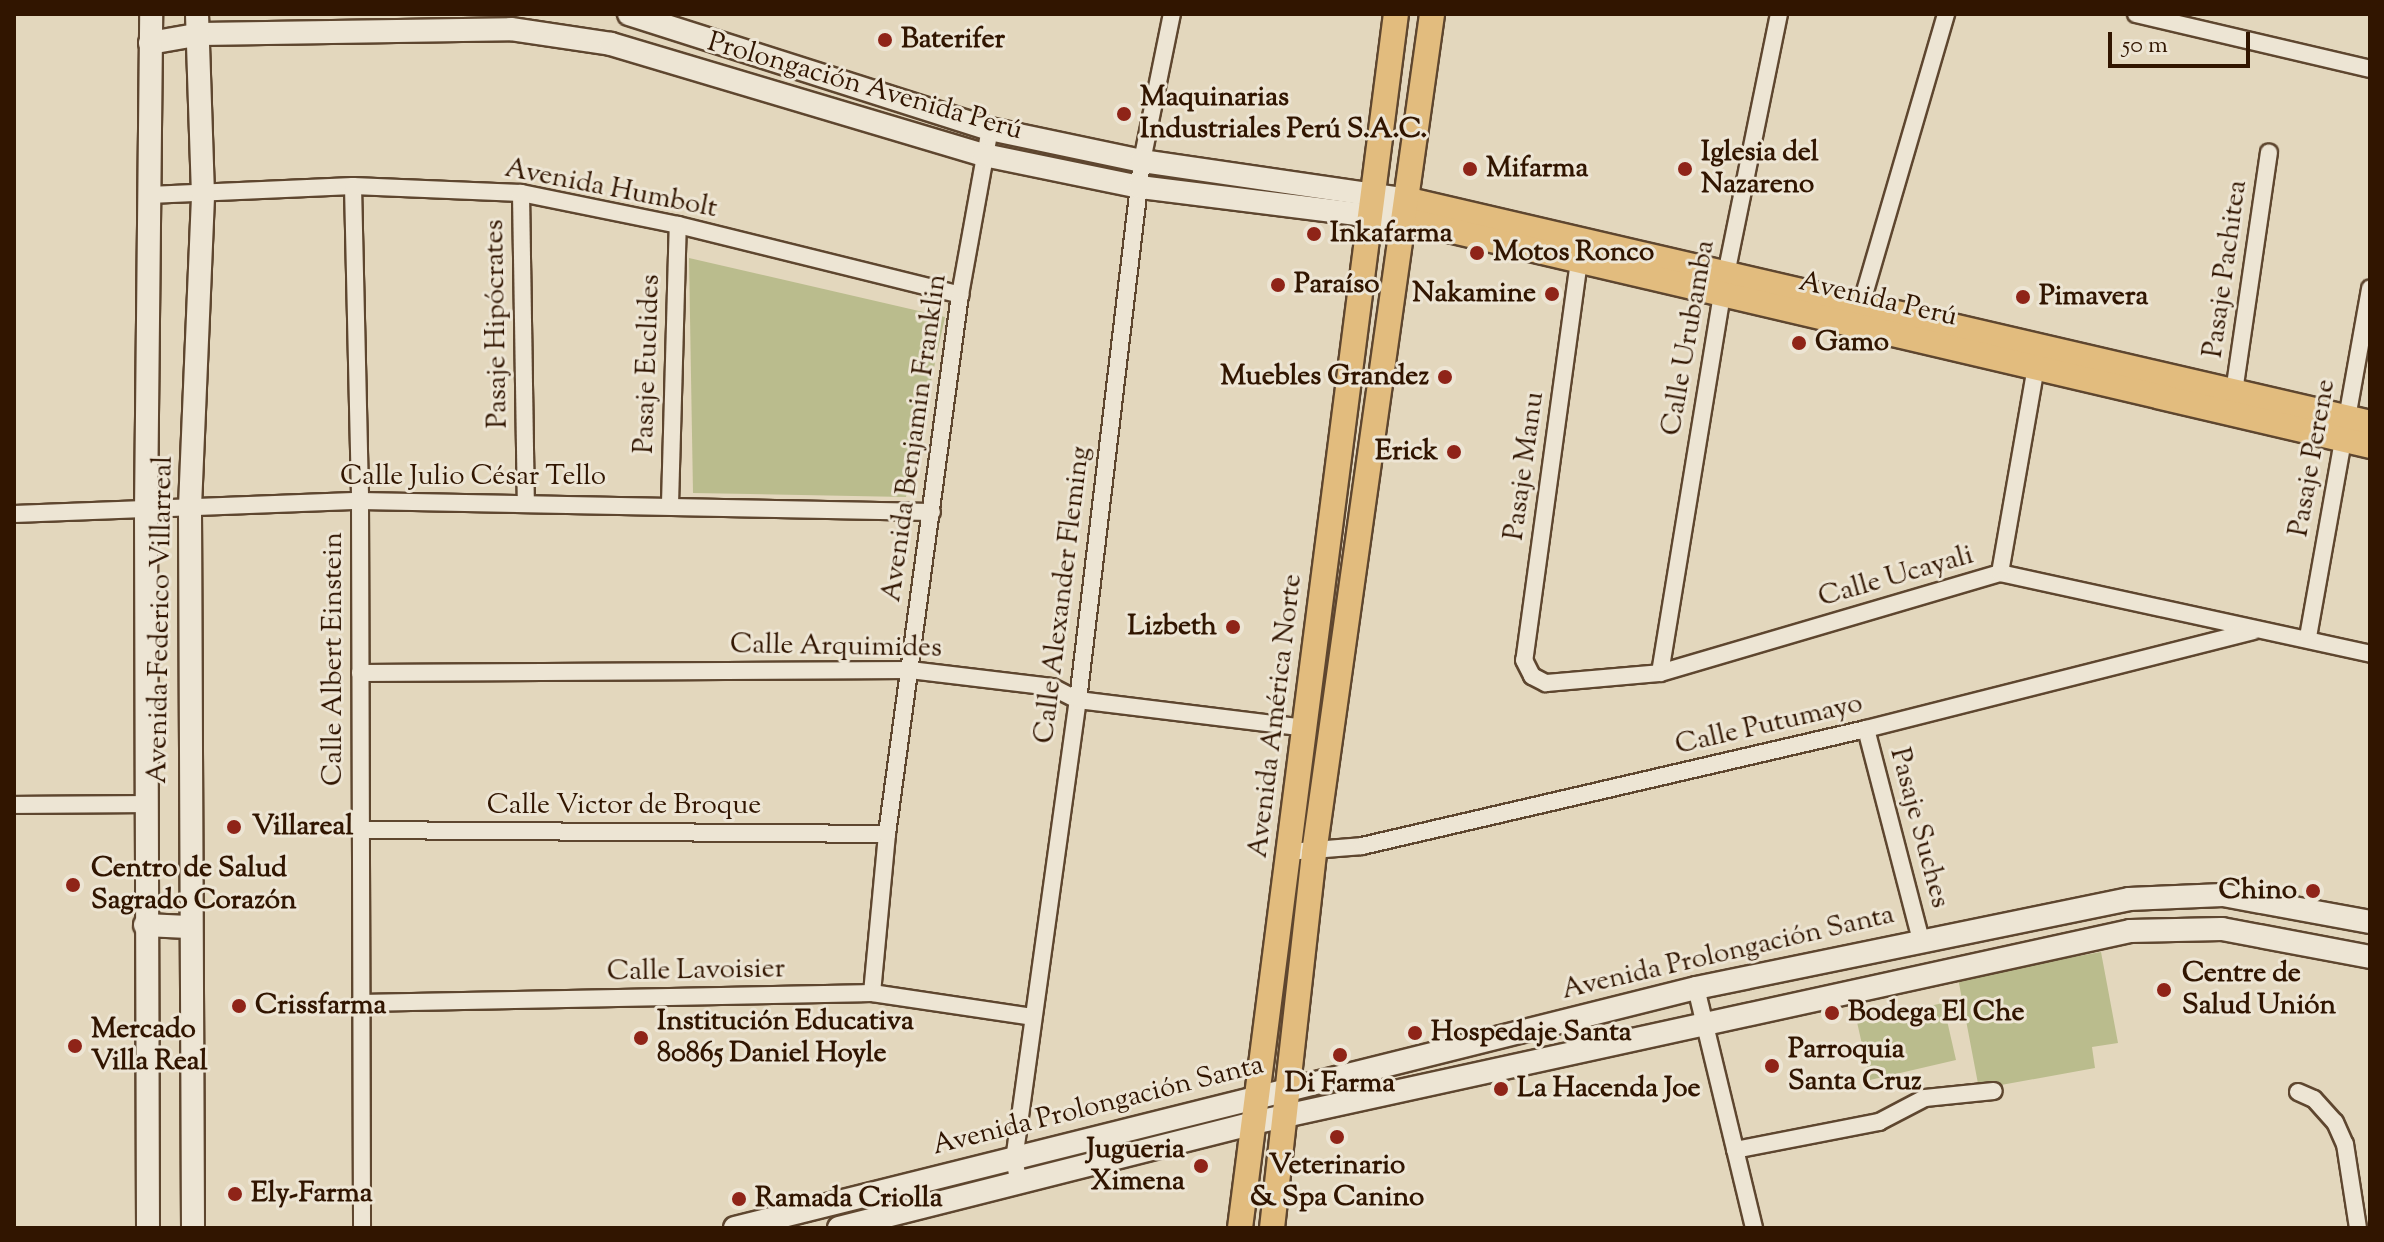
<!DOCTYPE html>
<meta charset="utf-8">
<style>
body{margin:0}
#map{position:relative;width:2384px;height:1242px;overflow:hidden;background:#e3d7bd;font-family:"Sorts Mill Goudy",serif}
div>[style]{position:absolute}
.green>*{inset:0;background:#babc8d}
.roads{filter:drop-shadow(2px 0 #5e462f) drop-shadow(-2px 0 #5e462f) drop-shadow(0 2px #5e462f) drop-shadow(0 -2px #5e462f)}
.street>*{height:16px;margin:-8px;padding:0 8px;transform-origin:8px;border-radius:8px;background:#ede5d4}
.secondary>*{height:22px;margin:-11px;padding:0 11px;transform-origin:11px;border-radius:11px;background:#ede5d4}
.primary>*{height:24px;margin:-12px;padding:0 12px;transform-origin:12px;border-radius:12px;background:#e2bc7e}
.dots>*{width:22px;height:22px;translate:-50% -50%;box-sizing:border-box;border:4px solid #ede5d4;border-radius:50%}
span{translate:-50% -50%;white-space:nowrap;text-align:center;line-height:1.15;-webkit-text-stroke:6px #ede5d4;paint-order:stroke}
.poi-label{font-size:28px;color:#311500;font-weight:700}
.left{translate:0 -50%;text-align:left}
.right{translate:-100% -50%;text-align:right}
.street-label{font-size:28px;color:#311500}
.frame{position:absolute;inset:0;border:16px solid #311500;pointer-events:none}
.scale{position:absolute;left:2108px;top:32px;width:142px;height:36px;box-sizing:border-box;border:4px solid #311500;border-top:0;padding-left:10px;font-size:24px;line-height:28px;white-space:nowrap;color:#311500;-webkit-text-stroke:6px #ede5d4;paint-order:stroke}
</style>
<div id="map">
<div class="green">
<div style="clip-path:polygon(689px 258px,945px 317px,906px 497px,693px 493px)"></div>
<div style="clip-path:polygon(2101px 952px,2118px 1043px,2092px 1047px,2095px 1068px,1979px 1089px,1958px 978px)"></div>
<div style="clip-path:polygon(1943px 1003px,1956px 1060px,1870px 1080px,1857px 1022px)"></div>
</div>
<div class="roads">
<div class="street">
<div style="left:2136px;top:14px;width:240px;rotate:13.2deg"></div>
<div style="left:353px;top:186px;width:315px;rotate:88.7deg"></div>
<div style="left:360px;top:501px;width:727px;rotate:89.84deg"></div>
<div style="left:521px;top:193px;width:310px;rotate:89.1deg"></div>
<div style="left:149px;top:195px;width:204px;rotate:-2.5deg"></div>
<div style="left:353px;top:186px;width:168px;rotate:2.4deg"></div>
<div style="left:521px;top:193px;width:160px;rotate:11.5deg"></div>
<div style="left:678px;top:225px;width:291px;rotate:13.9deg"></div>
<div style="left:1579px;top:261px;width:403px;rotate:97.8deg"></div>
<div style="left:1524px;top:660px;width:18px;rotate:63deg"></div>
<div style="left:1532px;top:676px;width:16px;rotate:27deg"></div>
<div style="left:1546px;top:683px;width:114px;rotate:-5deg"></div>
<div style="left:1660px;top:673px;width:354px;rotate:-16.4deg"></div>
<div style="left:2000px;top:573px;width:379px;rotate:12.3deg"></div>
<div style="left:1861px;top:305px;width:303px;rotate:-73.7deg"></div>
<div style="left:2234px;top:392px;width:242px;rotate:-81.7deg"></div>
<div style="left:670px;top:504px;width:279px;rotate:-88.4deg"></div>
<div style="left:14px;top:514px;width:346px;rotate:-2.2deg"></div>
<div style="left:360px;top:501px;width:572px;rotate:1.1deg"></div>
<div style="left:2000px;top:573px;width:216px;rotate:-80.1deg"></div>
<div style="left:2308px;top:637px;width:354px;rotate:-79.9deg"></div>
<div style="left:360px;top:673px;width:550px;rotate:-0.31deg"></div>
<div style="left:910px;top:670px;width:143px;rotate:6.8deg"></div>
<div style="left:1052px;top:687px;width:29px;rotate:27deg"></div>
<div style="left:1078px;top:700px;width:229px;rotate:7deg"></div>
<div style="left:1660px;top:673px;width:384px;rotate:-80.7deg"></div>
<div style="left:1722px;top:294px;width:286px;rotate:-78.5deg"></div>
<div style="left:1866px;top:729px;width:218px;rotate:75.4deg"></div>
<div style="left:14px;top:805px;width:131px;rotate:-0.4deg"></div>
<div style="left:360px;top:830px;width:527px;rotate:0.43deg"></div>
<div style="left:1288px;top:852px;width:74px;rotate:-4.6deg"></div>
<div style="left:1362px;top:846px;width:517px;rotate:-13.07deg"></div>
<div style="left:1866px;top:729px;width:399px;rotate:-14.2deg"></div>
<div style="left:1696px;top:988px;width:247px;rotate:76.4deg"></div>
<div style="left:872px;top:993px;width:160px;rotate:-84.6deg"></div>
<div style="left:887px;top:834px;width:544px;rotate:-82.29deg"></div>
<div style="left:960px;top:295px;width:169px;rotate:-79.8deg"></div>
<div style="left:360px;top:1003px;width:512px;rotate:-1.12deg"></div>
<div style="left:872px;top:993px;width:162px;rotate:8.5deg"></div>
<div style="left:2298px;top:1092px;width:17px;rotate:24deg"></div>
<div style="left:2314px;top:1099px;width:31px;rotate:48deg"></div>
<div style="left:2335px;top:1122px;width:24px;rotate:66deg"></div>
<div style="left:2345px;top:1144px;width:85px;rotate:81.2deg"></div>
<div style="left:1735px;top:1150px;width:147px;rotate:-11deg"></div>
<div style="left:1879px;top:1122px;width:52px;rotate:-27.6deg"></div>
<div style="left:1925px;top:1098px;width:69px;rotate:-5.8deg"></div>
<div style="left:1019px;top:1183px;width:24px;rotate:-102deg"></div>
<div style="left:1014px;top:1160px;width:464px;rotate:-82.1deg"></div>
<div style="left:1078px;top:700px;width:543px;rotate:-83.23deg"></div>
<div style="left:1142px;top:161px;width:150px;rotate:-78.5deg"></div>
</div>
<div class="secondary">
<div style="left:629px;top:14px;width:379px;rotate:17.7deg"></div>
<div style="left:990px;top:129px;width:155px;rotate:11.9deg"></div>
<div style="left:1142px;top:161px;width:270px;rotate:8.3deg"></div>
<div style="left:150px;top:43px;width:52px;rotate:-10deg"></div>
<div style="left:201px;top:34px;width:310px;rotate:-0.9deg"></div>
<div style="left:511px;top:29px;width:101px;rotate:8.5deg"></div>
<div style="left:611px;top:44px;width:389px;rotate:16.6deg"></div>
<div style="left:984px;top:155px;width:159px;rotate:11.6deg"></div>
<div style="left:1140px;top:187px;width:268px;rotate:7.1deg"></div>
<div style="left:145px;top:925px;width:43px;rotate:2.7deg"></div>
<div style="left:148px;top:1228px;width:717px;rotate:-90.16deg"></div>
<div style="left:146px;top:511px;width:497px;rotate:-89.4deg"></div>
<div style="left:193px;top:1228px;width:721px;rotate:-90.24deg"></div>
<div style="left:190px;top:507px;width:312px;rotate:-87.6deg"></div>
<div style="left:203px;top:195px;width:181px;rotate:-91.9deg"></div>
<div style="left:735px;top:1228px;width:991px;rotate:-14.02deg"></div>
<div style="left:1696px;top:988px;width:442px;rotate:-11.6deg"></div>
<div style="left:2129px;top:899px;width:94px;rotate:-2.4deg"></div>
<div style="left:2223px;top:895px;width:149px;rotate:10.4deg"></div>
<div style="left:839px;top:1228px;width:427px;rotate:-14.2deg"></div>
<div style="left:1253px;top:1123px;width:898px;rotate:-12.35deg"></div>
<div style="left:2130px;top:931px;width:92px;rotate:-1.2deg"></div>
<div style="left:2222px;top:929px;width:151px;rotate:10.7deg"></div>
</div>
<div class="primary">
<div style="left:1409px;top:200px;width:987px;rotate:13.06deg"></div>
<div style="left:1406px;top:220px;width:990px;rotate:13.19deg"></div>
<div style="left:1240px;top:1228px;width:1224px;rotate:-82.68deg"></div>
<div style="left:1272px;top:1228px;width:377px;rotate:-83.6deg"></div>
<div style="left:1314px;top:853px;width:847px;rotate:-81.99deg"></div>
</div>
</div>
<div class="dots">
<div style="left:885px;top:40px;background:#8f2418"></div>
<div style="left:1124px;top:114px;background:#8f2418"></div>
<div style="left:1470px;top:169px;background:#8f2418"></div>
<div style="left:1685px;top:169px;background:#8f2418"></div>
<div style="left:1314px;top:234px;background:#8f2418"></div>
<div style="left:1477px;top:253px;background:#8f2418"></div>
<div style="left:1278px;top:285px;background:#8f2418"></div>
<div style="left:1552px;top:294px;background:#8f2418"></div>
<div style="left:2023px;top:297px;background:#8f2418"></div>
<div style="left:1799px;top:343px;background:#8f2418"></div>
<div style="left:1445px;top:377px;background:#8f2418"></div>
<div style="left:1454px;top:452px;background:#8f2418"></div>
<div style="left:1233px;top:627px;background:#8f2418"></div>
<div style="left:234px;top:827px;background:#8f2418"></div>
<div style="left:73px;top:885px;background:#8f2418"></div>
<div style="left:2313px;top:891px;background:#8f2418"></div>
<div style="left:2164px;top:990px;background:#8f2418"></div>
<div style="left:239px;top:1006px;background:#8f2418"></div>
<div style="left:1832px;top:1013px;background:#8f2418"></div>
<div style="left:1415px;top:1033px;background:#8f2418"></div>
<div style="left:641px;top:1038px;background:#8f2418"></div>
<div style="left:75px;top:1046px;background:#8f2418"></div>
<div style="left:1340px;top:1055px;background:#8f2418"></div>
<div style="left:1772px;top:1066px;background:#8f2418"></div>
<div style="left:1501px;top:1089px;background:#8f2418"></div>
<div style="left:1337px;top:1137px;background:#8f2418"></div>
<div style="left:1201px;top:1166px;background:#8f2418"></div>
<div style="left:235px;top:1194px;background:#8f2418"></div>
<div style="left:739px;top:1199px;background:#8f2418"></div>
</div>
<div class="poi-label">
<span class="left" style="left:901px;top:40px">Baterifer</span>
<span class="left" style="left:1140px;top:114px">Maquinarias<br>Industriales Perú S.A.C.</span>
<span class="left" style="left:1701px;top:169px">Iglesia del<br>Nazareno</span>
<span class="left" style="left:1486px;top:169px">Mifarma</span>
<span class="left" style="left:1330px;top:234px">Inkafarma</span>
<span class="left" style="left:1493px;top:253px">Motos Ronco</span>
<span class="left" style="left:1294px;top:285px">Paraíso</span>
<span class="right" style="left:1536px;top:294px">Nakamine</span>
<span class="left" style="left:2039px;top:297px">Pimavera</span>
<span class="left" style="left:1815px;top:343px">Gamo</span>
<span class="right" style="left:1429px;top:377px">Muebles Grandez</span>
<span class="right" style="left:1438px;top:452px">Erick</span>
<span class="right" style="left:1217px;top:627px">Lizbeth</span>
<span class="left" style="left:252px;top:827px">Villareal</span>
<span class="left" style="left:91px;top:885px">Centro de Salud<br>Sagrado Corazón</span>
<span class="right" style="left:2297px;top:891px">Chino</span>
<span class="left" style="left:2182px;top:990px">Centre de<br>Salud Unión</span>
<span class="left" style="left:255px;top:1006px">Crissfarma</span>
<span class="left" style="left:1848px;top:1013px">Bodega El Che</span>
<span class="left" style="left:657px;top:1038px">Institución Educativa<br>80865 Daniel Hoyle</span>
<span class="left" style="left:91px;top:1046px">Mercado<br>Villa Real</span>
<span class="left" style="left:1431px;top:1033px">Hospedaje Santa</span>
<span class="left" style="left:1788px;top:1066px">Parroquia<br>Santa Cruz</span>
<span style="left:1340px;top:1084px">Di Farma</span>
<span class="left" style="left:1517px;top:1089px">La Hacenda Joe</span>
<span class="right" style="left:1185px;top:1166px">Jugueria<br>Ximena</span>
<span style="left:1337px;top:1182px">Veterinario<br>&amp; Spa Canino</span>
<span class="left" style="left:251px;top:1194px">Ely-Farma</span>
<span class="left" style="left:755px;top:1199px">Ramada Criolla</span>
</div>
<div class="street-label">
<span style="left:865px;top:87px;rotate:16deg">Prolongación Avenida Perú</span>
<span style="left:611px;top:189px;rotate:11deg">Avenida Humbolt</span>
<span style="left:2226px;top:269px;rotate:-82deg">Pasaje Pachitea</span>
<span style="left:1878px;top:300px;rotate:13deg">Avenida Perú</span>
<span style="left:497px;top:324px;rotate:-91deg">Pasaje Hipócrates</span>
<span style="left:1689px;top:338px;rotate:-80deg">Calle Urubamba</span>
<span style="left:648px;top:364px;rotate:-88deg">Pasaje Euclides</span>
<span style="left:915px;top:438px;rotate:-82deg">Avenida Benjamin Franklin</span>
<span style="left:2313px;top:458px;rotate:-80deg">Pasaje Perene</span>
<span style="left:1525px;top:466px;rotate:-82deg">Pasaje Manu</span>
<span style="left:473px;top:477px">Calle Julio César Tello</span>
<span style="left:1896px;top:577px;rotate:-16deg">Calle Ucayali</span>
<span style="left:1063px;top:595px;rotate:-83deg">Calle Alexander Fleming</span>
<span style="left:161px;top:620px;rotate:-89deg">Avenida Federico Villarreal</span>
<span style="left:836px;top:647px;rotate:1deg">Calle Arquimides</span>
<span style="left:334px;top:659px;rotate:-90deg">Calle Albert Einstein</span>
<span style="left:1276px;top:716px;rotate:-83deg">Avenida América Norte</span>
<span style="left:1769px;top:725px;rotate:-13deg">Calle Putumayo</span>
<span style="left:624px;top:806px">Calle Victor de Broque</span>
<span style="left:1919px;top:828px;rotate:75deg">Pasaje Suches</span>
<span style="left:1728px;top:953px;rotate:-13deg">Avenida Prolongación Santa</span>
<span style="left:696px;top:971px;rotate:-1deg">Calle Lavoisier</span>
<span style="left:1098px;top:1106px;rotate:-14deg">Avenida Prolongación Santa</span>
</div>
<div class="frame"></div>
<div class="scale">50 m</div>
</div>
